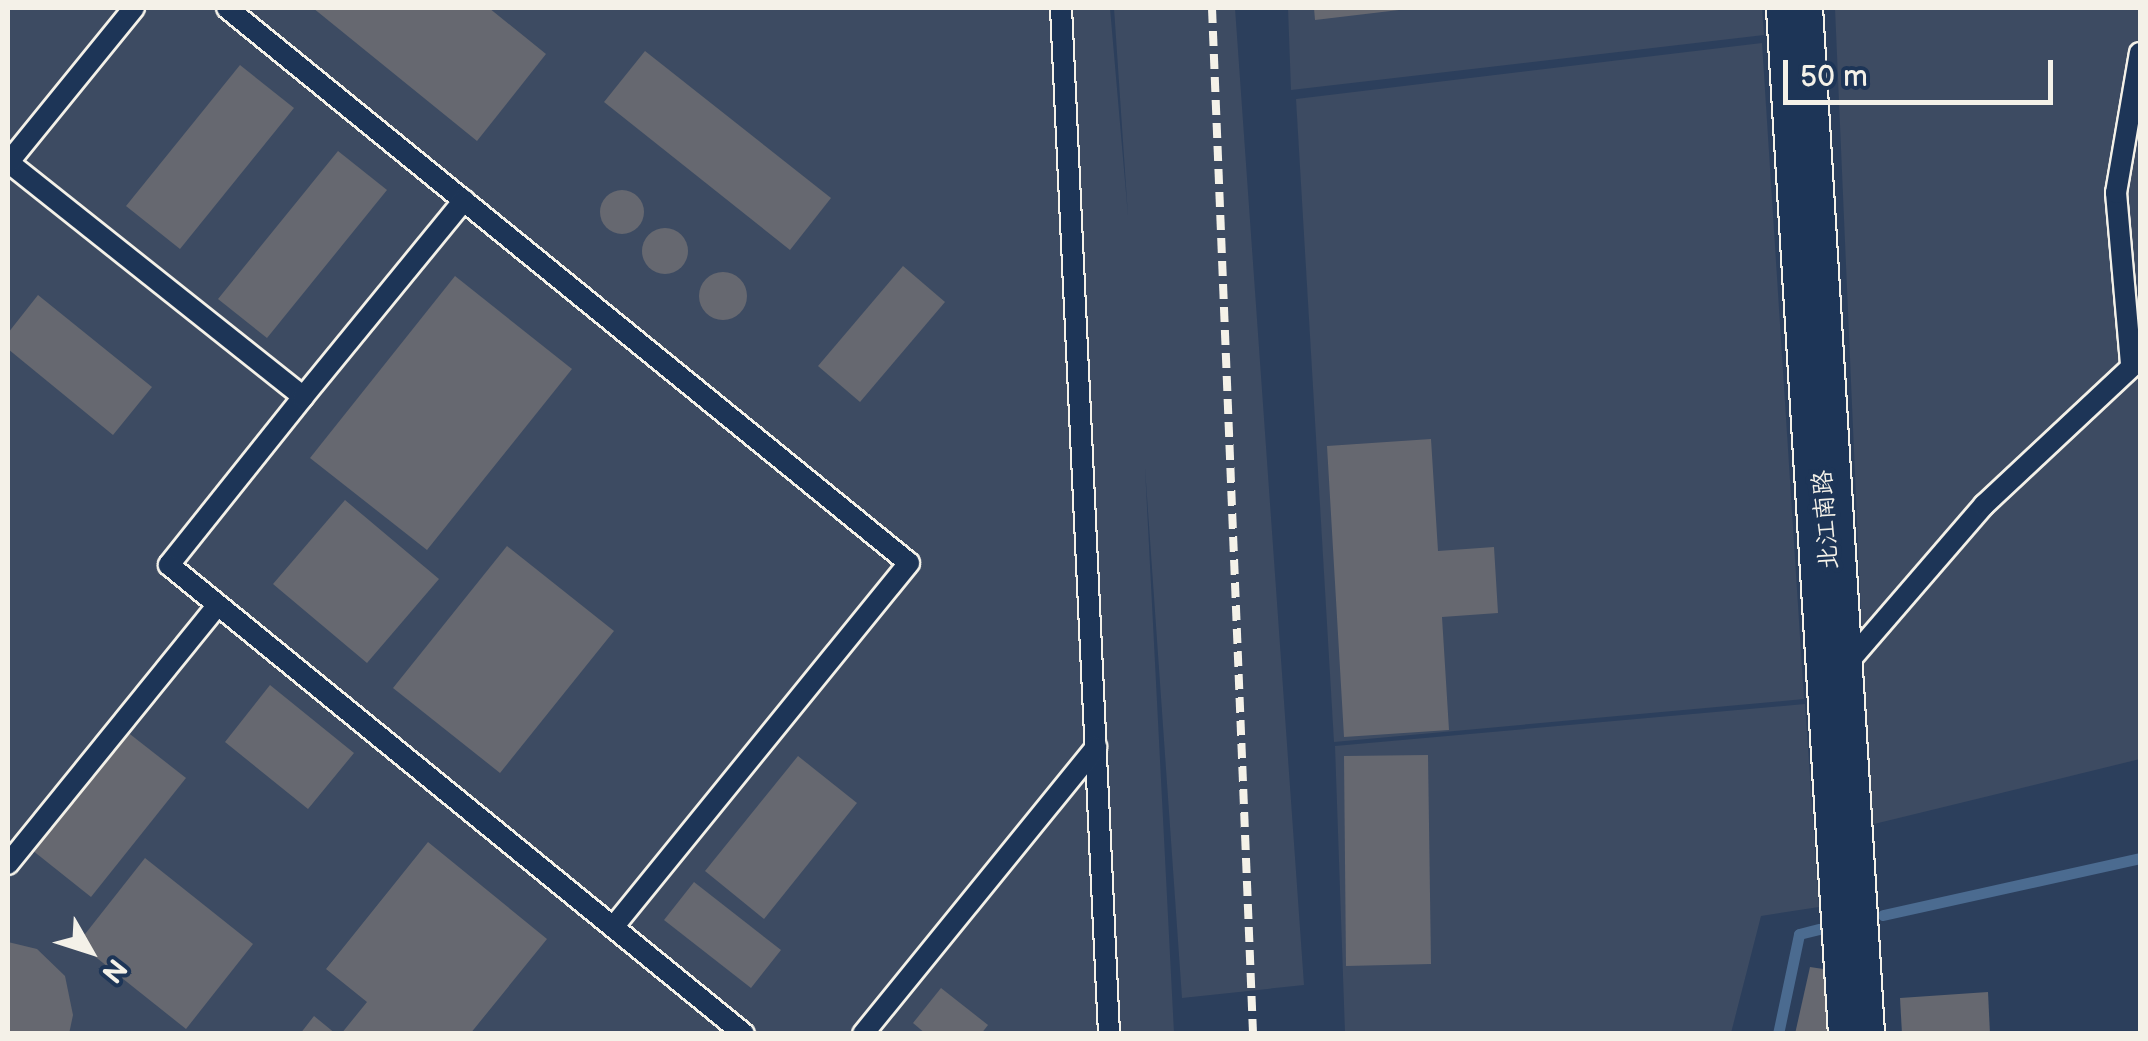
<!DOCTYPE html>
<meta charset="utf-8">
<style>
body{margin:0}
#map{position:relative;width:2148px;height:1041px;overflow:hidden;background:#2c3f5c;font-family:"Balsamiq Sans","LXGW WenKai TC",sans-serif}
div>[style]{position:absolute}
.built>*{inset:0;background:#3d4b62}
.stream>*{height:11px;margin:-5.5px;padding:0 5.5px;transform-origin:5.5px;border-radius:5.5px;background:#4b6b90}
.building>*{inset:0;background:#666870}
.round{border-radius:50%}
.roads{filter:drop-shadow(2px 0 #f4f1e8) drop-shadow(-2px 0 #f4f1e8) drop-shadow(0 2px #f4f1e8) drop-shadow(0 -2px #f4f1e8)}
.lane>*{height:20px;margin:-10px;padding:0 10px;transform-origin:10px;border-radius:10px;background:#1d3557}
.secondary>*{height:55px;margin:-27.5px;padding:0 27.5px;transform-origin:27.5px;border-radius:27.5px;background:#1d3557}
.rail>*{height:8px;margin-top:-4px;transform-origin:0;background:repeating-linear-gradient(90deg,#f4f1e8 0 15px,transparent 0 23px)}
span{translate:-50% -50%;white-space:nowrap;text-align:center;line-height:1.15;-webkit-text-stroke:10px #1d3557;paint-order:stroke}
.street-label{font-size:25px;color:#f4f1e8}
.frame{position:absolute;inset:0;border:10px solid #f4f1e8;pointer-events:none}
.north{position:absolute;left:40px;top:901px;width:100px;height:100px;-webkit-text-stroke:8px #1d3557;paint-order:stroke;rotate:129deg;font-size:28px;font-weight:700;line-height:40px;text-align:center;color:#f4f1e8}
.north::after{content:'';display:block;margin:auto;width:35px;height:45px;background:#f4f1e8;clip-path:polygon(50% 0,100% 100%,50% 72%,0 100%)}
.scale{position:absolute;left:1783px;top:60px;width:270px;height:45px;box-sizing:border-box;border:5px solid #f4f1e8;border-top:0;padding-left:12px;font-size:30px;line-height:35px;white-space:nowrap;color:#f4f1e8;-webkit-text-stroke:8px #1d3557;paint-order:stroke}
</style>
<div id="map">
<div class="built">
<div style="clip-path:polygon(8px 8px,1110px 8px,1128px 216px,1114px 8px,1235px 8px,1304px 985px,1182px 998px,1145px 468px,1174px 1033px,8px 1033px)"></div>
<div style="clip-path:polygon(1288px 8px,1762px 8px,1764px 35px,1291px 90px)"></div>
<div style="clip-path:polygon(1835px 8px,2140px 8px,2140px 759px,1870px 825px)"></div>
<div style="clip-path:polygon(1762px 43px,1804px 699px,1334px 742px,1296px 99px)"></div>
<div style="clip-path:polygon(1805px 704px,1819px 907px,1761px 916px,1731px 1033px,1345px 1033px,1335px 746px)"></div>
</div>
<div class="stream">
<div style="left:1883px;top:915px;width:263px;rotate:-12.5deg"></div>
<div style="left:1778px;top:1034px;width:102px;rotate:-78.1deg"></div>
<div style="left:1799px;top:934px;width:21px;rotate:-14deg"></div>
</div>
<div class="building">
<div style="clip-path:polygon(313px 8px,489px 8px,546px 54px,477px 141px)"></div>
<div style="clip-path:polygon(1314px 8px,1399px 8px,1399px 10px,1315px 20px)"></div>
<div style="clip-path:polygon(645px 51px,831px 198px,790px 250px,604px 102px)"></div>
<div style="clip-path:polygon(240px 65px,294px 108px,180px 249px,126px 206px)"></div>
<div style="clip-path:polygon(338px 151px,387px 190px,267px 338px,218px 299px)"></div>
<div class="round" style="left:600px;top:190px;width:44px;height:44px"></div>
<div class="round" style="left:642px;top:228px;width:46px;height:46px"></div>
<div style="clip-path:polygon(903px 266px,945px 302px,860px 402px,818px 366px)"></div>
<div class="round" style="left:699px;top:272px;width:48px;height:48px"></div>
<div style="clip-path:polygon(455px 276px,572px 369px,427px 550px,310px 458px)"></div>
<div style="clip-path:polygon(38px 295px,152px 387px,113px 435px,8px 349px,8px 333px)"></div>
<div style="clip-path:polygon(1431px 439px,1438px 551px,1494px 547px,1498px 613px,1442px 617px,1449px 730px,1344px 737px,1327px 446px)"></div>
<div style="clip-path:polygon(345px 500px,439px 579px,367px 663px,273px 584px)"></div>
<div style="clip-path:polygon(507px 546px,614px 631px,500px 773px,393px 688px)"></div>
<div style="clip-path:polygon(270px 685px,354px 753px,308px 809px,225px 742px)"></div>
<div style="clip-path:polygon(126px 731px,186px 778px,91px 897px,32px 850px)"></div>
<div style="clip-path:polygon(1428px 755px,1431px 964px,1346px 966px,1344px 756px)"></div>
<div style="clip-path:polygon(798px 756px,857px 803px,764px 919px,705px 871px)"></div>
<div style="clip-path:polygon(428px 842px,547px 939px,470px 1034px,341px 1034px,367px 1002px,326px 969px)"></div>
<div style="clip-path:polygon(145px 858px,253px 944px,186px 1029px,78px 943px)"></div>
<div style="clip-path:polygon(694px 882px,781px 950px,751px 988px,664px 920px)"></div>
<div style="clip-path:polygon(8px 942px,37px 949px,65px 976px,73px 1015px,69px 1034px,8px 1034px)"></div>
<div style="clip-path:polygon(1810px 967px,1830px 970px,1833px 1034px,1795px 1034px)"></div>
<div style="clip-path:polygon(941px 988px,988px 1025px,981px 1034px,926px 1034px,913px 1023px)"></div>
<div style="clip-path:polygon(1988px 992px,1990px 1034px,1902px 1034px,1900px 998px)"></div>
<div style="clip-path:polygon(314px 1016px,336px 1034px,300px 1034px)"></div>
</div>
<div class="roads">
<div class="lane">
<div style="left:227px;top:8px;width:879px;rotate:39.14deg"></div>
<div style="left:909px;top:563px;width:468px;rotate:129.1deg"></div>
<div style="left:1061px;top:8px;width:1027px;rotate:87.32deg"></div>
<div style="left:8px;top:162px;width:377px;rotate:38.5deg"></div>
<div style="left:303px;top:397px;width:215px;rotate:128.6deg"></div>
<div style="left:169px;top:565px;width:742px;rotate:39.2deg"></div>
<div style="left:8px;top:163px;width:200px;rotate:-50.9deg"></div>
<div style="left:2131px;top:364px;width:172px;rotate:-95deg"></div>
<div style="left:2116px;top:193px;width:142px;rotate:-80.3deg"></div>
<div style="left:303px;top:397px;width:254px;rotate:-50.7deg"></div>
<div style="left:1845px;top:666px;width:213px;rotate:-49.2deg"></div>
<div style="left:1984px;top:505px;width:214px;rotate:-43.1deg"></div>
<div style="left:8px;top:864px;width:333px;rotate:-51deg"></div>
<div style="left:863px;top:1034px;width:370px;rotate:-50.9deg"></div>
</div>
<div class="secondary">
<div style="left:1794px;top:8px;width:1028px;rotate:86.54deg"></div>
</div>
</div>
<div class="rail">
<div style="left:1212px;top:8px;width:1027px;rotate:87.71deg"></div>
</div>
<div class="street-label">
<span style="left:1827px;top:520px;rotate:-94deg">北江南路</span>
</div>
<div class="frame"></div>
<div class="north">N</div>
<div class="scale">50 m</div>
</div>
